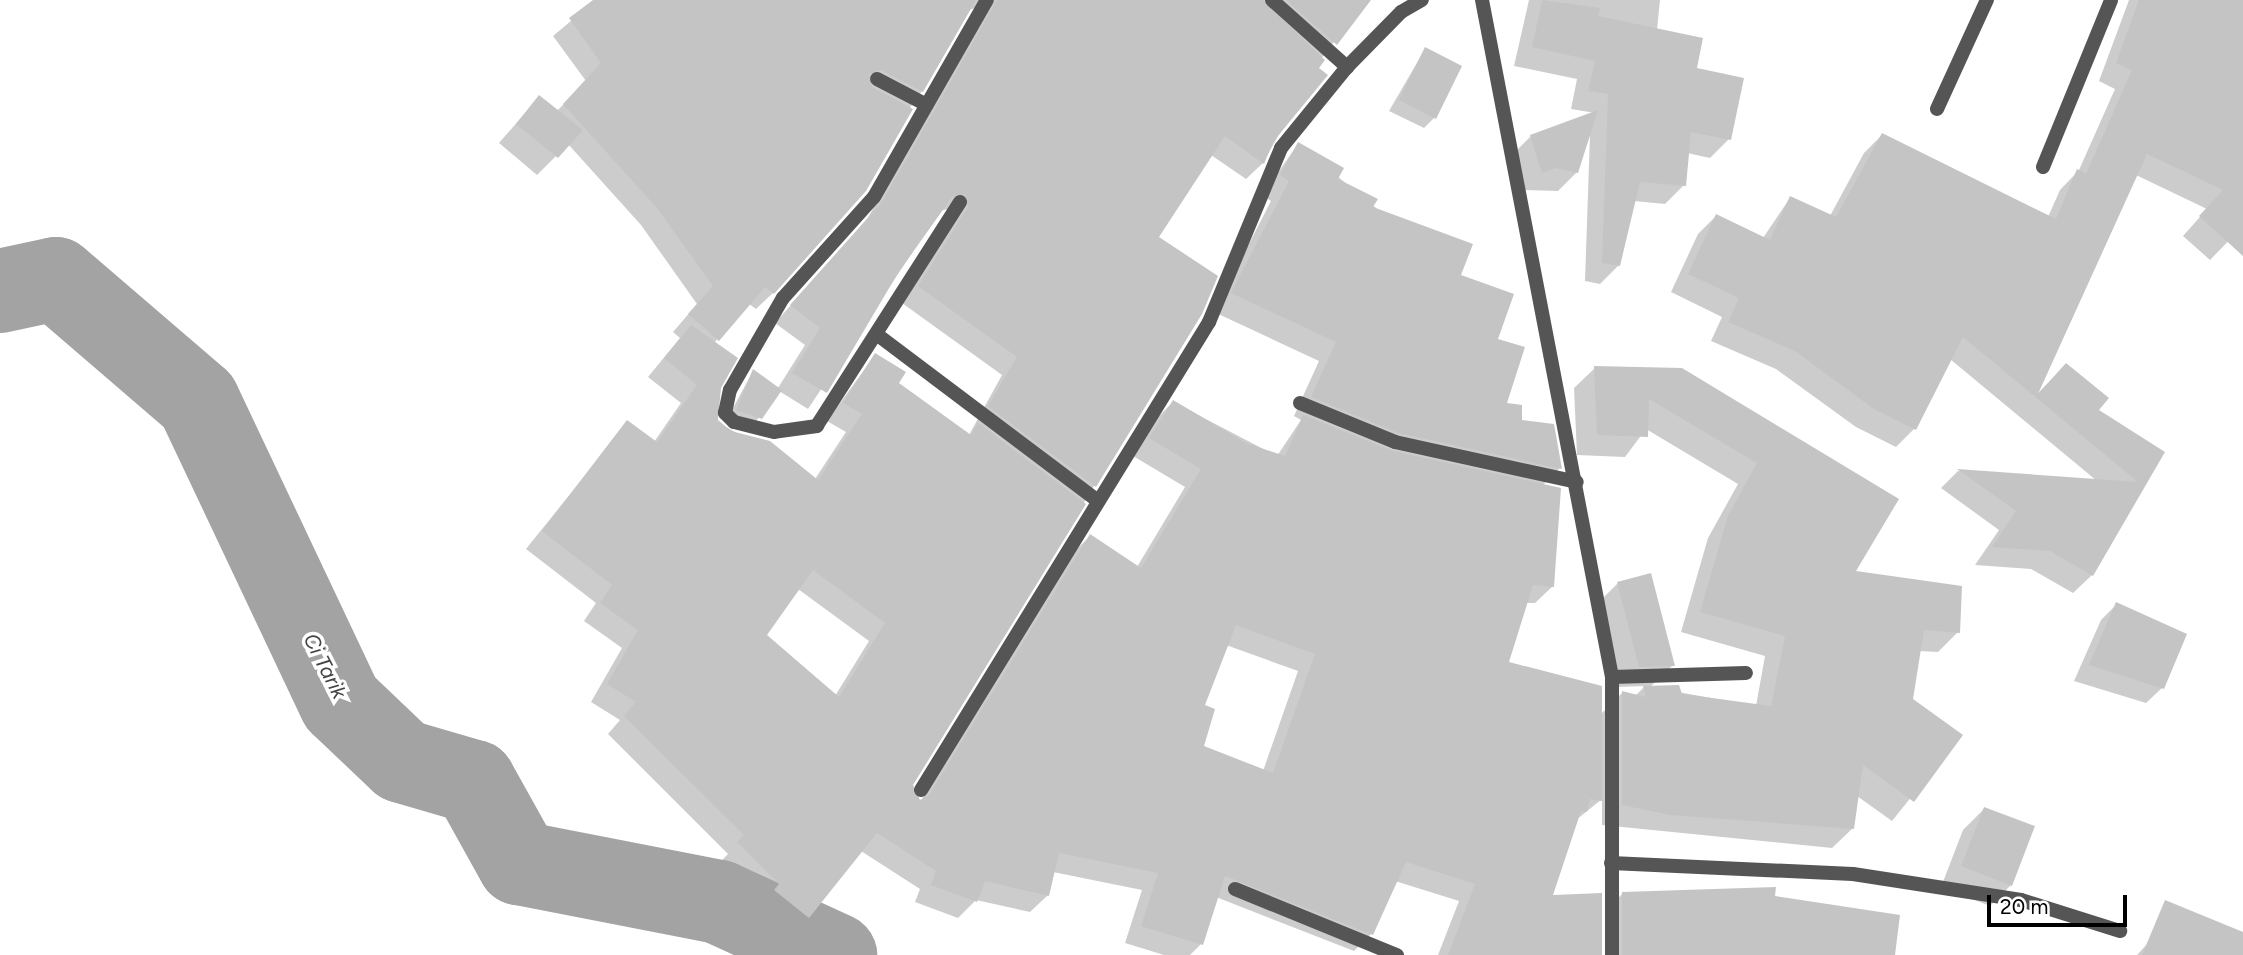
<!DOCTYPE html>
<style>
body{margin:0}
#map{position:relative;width:2243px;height:955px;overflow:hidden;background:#fff;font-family:Figtree,sans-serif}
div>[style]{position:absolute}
.shadow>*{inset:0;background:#0003}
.river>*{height:84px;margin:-42px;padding:0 42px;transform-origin:42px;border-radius:42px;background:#a3a3a3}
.building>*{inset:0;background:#c4c4c4}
.minor>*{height:14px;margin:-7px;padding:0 7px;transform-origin:7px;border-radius:7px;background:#555}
.tertiary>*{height:14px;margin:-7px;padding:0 7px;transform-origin:7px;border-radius:7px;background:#555}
span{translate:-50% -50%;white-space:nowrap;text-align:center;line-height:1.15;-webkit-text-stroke:7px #fff;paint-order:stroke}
.water-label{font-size:21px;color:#444;font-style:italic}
.scale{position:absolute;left:1987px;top:895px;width:140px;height:32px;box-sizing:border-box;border:4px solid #000;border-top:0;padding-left:9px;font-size:21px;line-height:24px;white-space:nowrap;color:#000;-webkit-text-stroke:5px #fff;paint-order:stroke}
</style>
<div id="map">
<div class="shadow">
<div style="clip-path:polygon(evenodd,596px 0,1366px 0,1321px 59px,1263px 163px,1246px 179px,1211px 155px,1157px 237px,1200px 313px,911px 785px,920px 802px,1073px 553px,1090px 536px,1137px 567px,1185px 487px,1133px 456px,1156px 419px,1173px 402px,1277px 456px,1301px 420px,1294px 416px,1319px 361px,1214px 312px,1271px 201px,1262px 195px,1298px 144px,1459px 276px,1496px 340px,1505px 405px,1560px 468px,1542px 486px,1553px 586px,1535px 603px,1526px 603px,1507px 663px,1601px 714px,1622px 693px,1635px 696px,1645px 686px,1618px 687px,1597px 604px,1618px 583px,1673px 665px,1650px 687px,1756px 706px,1765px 656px,1681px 632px,1708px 538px,1738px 484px,1646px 429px,1625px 457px,1577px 455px,1574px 388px,1595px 368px,1682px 370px,1853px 572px,1958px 632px,1938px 652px,1919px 651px,1911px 699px,1961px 735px,1892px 821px,1857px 796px,1853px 828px,1832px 848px,1602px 825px,1602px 799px,1576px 820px,1551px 897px,1601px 955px,1438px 955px,1459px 901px,1395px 881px,1371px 934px,1354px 951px,1216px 897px,1201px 944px,1190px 955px,1164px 955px,1125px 943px,1142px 890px,1053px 872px,1048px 895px,1030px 912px,976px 900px,958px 918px,915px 902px,920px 889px,861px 851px,791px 934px,758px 908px,763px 903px,721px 861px,728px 854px,608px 734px,620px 720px,591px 702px,622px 648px,584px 621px,596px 603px,526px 549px,628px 422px,654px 442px,681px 403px,648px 377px,680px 338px,673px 332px,697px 304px,641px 225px,568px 144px,537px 175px,499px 143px,539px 97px,557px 111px,586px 81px,553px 36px,596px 0,976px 8px,979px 23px,866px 221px,775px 323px,805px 345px,778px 388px,753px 371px,726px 421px,750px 429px,779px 391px,808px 409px,940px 211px,948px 209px,902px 303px,1002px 375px,969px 435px,896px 383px,875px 355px,827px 421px,846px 432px,815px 479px,716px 421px,714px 343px,749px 304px,756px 309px,773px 293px,922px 91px,968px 10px,976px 8px,596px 0,798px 589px,869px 641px,835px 696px,765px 636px,798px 589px,596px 0,1226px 645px,1298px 671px,1263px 771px,1201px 747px,1202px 707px,1226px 645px)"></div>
<div style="clip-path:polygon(1529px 0,1660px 0,1657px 30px,1695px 70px,1729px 139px,1710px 158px,1687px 153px,1684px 185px,1665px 204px,1634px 201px,1619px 265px,1600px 284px,1585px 281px,1590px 135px,1577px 172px,1558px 191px,1524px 190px,1512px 155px,1531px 136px,1595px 113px,1571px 109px,1577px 79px,1514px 66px)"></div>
<div style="clip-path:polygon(2129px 0,2243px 0,2243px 226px,2210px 260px,2183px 236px,2207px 209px,2136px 175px,2034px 397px,2048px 383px,2162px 453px,2092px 575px,2073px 593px,2031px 569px,1975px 565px,1999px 530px,1941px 488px,1958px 471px,2097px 481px,1950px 359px,1915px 428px,1896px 447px,1856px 427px,1776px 369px,1711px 341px,1722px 317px,1671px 292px,1698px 234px,1716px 216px,1763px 238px,1790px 198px,1830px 216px,1864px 153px,1882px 135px,2048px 217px,2060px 190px,2079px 170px,2115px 89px,2099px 81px)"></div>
<div style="clip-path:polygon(1425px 49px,1434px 118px,1424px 128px,1389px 111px)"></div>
<div style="clip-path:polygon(2117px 604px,2162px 688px,2146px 703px,2074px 681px,2101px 620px)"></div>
<div style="clip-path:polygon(1984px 809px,2011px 885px,1990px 906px,1941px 887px,1963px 830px)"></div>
<div style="clip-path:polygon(1622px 894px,1773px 898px,1893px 955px,1605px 955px,1605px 912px)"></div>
<div style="clip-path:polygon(2148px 943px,2166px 955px,2129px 955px,2137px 955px)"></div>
</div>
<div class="river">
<div style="left:0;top:291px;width:57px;rotate:-12.1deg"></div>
<div style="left:56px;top:279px;width:187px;rotate:40.7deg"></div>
<div style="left:198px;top:401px;width:334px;rotate:64.7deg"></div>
<div style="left:341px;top:703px;width:84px;rotate:43.6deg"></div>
<div style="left:402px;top:761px;width:75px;rotate:16.3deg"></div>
<div style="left:474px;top:782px;width:93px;rotate:60.9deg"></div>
<div style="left:519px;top:863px;width:204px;rotate:11deg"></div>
<div style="left:719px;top:902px;width:128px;rotate:24.6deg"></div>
</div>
<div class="building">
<div style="clip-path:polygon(593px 0,976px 0,923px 92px,881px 70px,869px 74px,872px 87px,913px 109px,866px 191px,774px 294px,765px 287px,719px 341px,688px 314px,713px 286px,657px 208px,563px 104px,601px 63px,569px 18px)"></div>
<div style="clip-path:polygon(997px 0,1263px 0,1325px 60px,1319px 68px,1328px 75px,1273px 142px,1264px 164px,1225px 136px,1159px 237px,1218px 276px,1202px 314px,1096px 487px,988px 406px,1017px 357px,918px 286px,968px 207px,965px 194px,952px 197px,898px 273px,827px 393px,792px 373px,820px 328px,790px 305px,882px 202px)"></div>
<div style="clip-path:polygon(1286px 0,1371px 0,1337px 45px)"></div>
<div style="clip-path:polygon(1542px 0,1600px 8px,1598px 16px,1703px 38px,1697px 68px,1744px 78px,1731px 140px,1691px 132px,1686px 186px,1640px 182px,1620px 266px,1602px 263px,1608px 94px,1588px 91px,1595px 61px,1532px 47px)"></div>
<div style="clip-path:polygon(2139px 0,2243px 0,2243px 256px,2199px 216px,2223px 190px,2147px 154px,2038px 394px,2066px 363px,2109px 398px,2099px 410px,2165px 452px,2093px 576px,2050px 551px,1992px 547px,2016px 511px,1957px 469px,2138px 482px,1963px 337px,1916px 430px,1874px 409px,1795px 351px,1728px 322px,1739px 298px,1688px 274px,1716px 214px,1770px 240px,1790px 196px,1836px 217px,1882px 133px,2056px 219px,2077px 169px,2086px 174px,2132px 70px,2116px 63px)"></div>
<div style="clip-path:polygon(1425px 47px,1462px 66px,1436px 119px,1399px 100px)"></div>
<div style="clip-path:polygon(539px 95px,583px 130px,558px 158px,516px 124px)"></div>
<div style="clip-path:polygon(1598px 110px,1578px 173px,1556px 168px,1542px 173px,1530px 135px)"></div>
<div style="clip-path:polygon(1298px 142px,1344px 168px,1338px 179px,1378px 199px,1373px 207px,1473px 244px,1461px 275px,1514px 294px,1498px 339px,1525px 347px,1507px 403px,1522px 405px,1522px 420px,1554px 424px,1562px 469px,1398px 433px,1311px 397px,1336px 342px,1231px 293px,1289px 181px,1280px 175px)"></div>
<div style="clip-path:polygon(evenodd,691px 325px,738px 358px,721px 388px,718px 420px,731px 431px,770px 441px,818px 480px,862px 414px,843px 403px,875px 353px,906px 372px,899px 383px,971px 435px,978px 423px,1086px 504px,913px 785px,920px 800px,929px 795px,1090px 534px,1141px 568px,1201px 469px,1149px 438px,1173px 400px,1246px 443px,1285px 456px,1303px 415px,1393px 451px,1561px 488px,1554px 587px,1533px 585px,1509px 662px,1602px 686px,1602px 801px,1590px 799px,1587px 812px,1581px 811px,1553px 895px,1602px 893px,1602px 955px,1448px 955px,1475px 884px,1406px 862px,1373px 935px,1225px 876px,1203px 945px,1141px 926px,1158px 873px,1059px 853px,1049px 896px,985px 881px,977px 902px,931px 885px,936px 871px,877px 833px,809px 918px,774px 890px,779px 884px,737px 842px,744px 835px,624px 716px,636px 702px,607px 684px,638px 630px,600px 603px,612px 585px,542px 531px,627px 420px,657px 442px,697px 385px,664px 358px,691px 325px,813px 570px,885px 623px,839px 697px,767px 635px,813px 570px,691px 325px,1236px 625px,1315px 654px,1273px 773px,1204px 746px,1215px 709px,1205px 705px,1236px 625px)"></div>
<div style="clip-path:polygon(1594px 366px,1682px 368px,1899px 499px,1856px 571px,1962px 586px,1960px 633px,1924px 630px,1913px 699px,1963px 735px,1914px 802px,1863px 765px,1854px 829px,1670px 815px,1622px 805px,1622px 691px,1646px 697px,1643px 686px,1679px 685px,1682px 694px,1771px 706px,1785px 636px,1700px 612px,1728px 516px,1757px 463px,1649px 399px,1648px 437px,1597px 435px)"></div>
<div style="clip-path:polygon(753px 369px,782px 390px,762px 419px,736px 410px)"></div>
<div style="clip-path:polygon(1651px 573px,1675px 666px,1639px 667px,1617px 582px)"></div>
<div style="clip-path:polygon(2116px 602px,2187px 634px,2164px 689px,2089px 665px)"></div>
<div style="clip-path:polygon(1984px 807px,2035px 826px,2012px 886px,1961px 866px)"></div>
<div style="clip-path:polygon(1776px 887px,1775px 896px,1900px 915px,1895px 955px,1622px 955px,1622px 892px)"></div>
<div style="clip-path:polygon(2165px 900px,2243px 932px,2243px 955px,2142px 955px)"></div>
</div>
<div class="minor">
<div style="left:1272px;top:0;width:101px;rotate:41.8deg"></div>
<div style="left:877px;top:79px;width:56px;rotate:27.5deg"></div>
<div style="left:1937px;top:109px;width:120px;rotate:-65.4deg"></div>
<div style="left:2043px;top:167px;width:180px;rotate:-67.8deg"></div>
<div style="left:960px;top:202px;width:266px;rotate:122.6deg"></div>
<div style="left:817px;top:426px;width:43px;rotate:172.1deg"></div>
<div style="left:774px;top:432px;width:41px;rotate:-166deg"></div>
<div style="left:734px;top:422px;width:13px;rotate:-135deg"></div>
<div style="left:725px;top:413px;width:24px;rotate:-78deg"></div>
<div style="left:730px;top:390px;width:106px;rotate:-60.1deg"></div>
<div style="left:783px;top:298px;width:136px;rotate:-48deg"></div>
<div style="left:874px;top:197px;width:227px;rotate:-60.2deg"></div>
<div style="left:879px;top:336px;width:274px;rotate:37deg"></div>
<div style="left:1300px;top:403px;width:103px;rotate:22.3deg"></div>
<div style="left:1395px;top:442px;width:186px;rotate:12.4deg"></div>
<div style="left:1612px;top:677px;width:134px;rotate:-1.7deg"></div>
<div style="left:921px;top:790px;width:550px;rotate:-58.39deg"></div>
<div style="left:1209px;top:322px;width:188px;rotate:-67.5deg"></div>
<div style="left:1281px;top:148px;width:104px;rotate:-50.8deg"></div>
<div style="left:1347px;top:67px;width:77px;rotate:-45.5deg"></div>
<div style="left:1401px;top:12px;width:24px;rotate:-30deg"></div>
<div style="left:1611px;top:863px;width:242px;rotate:2.6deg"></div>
<div style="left:1853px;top:874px;width:170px;rotate:8.8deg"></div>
<div style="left:2021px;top:900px;width:104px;rotate:17.4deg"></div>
<div style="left:1235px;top:889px;width:175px;rotate:22.2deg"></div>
</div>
<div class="tertiary">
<div style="left:1482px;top:0;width:689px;rotate:79.13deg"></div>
<div style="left:1612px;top:677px;width:278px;rotate:90deg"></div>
</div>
<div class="water-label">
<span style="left:325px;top:666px;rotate:63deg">Ci Tarik</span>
</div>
<div class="scale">20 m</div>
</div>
